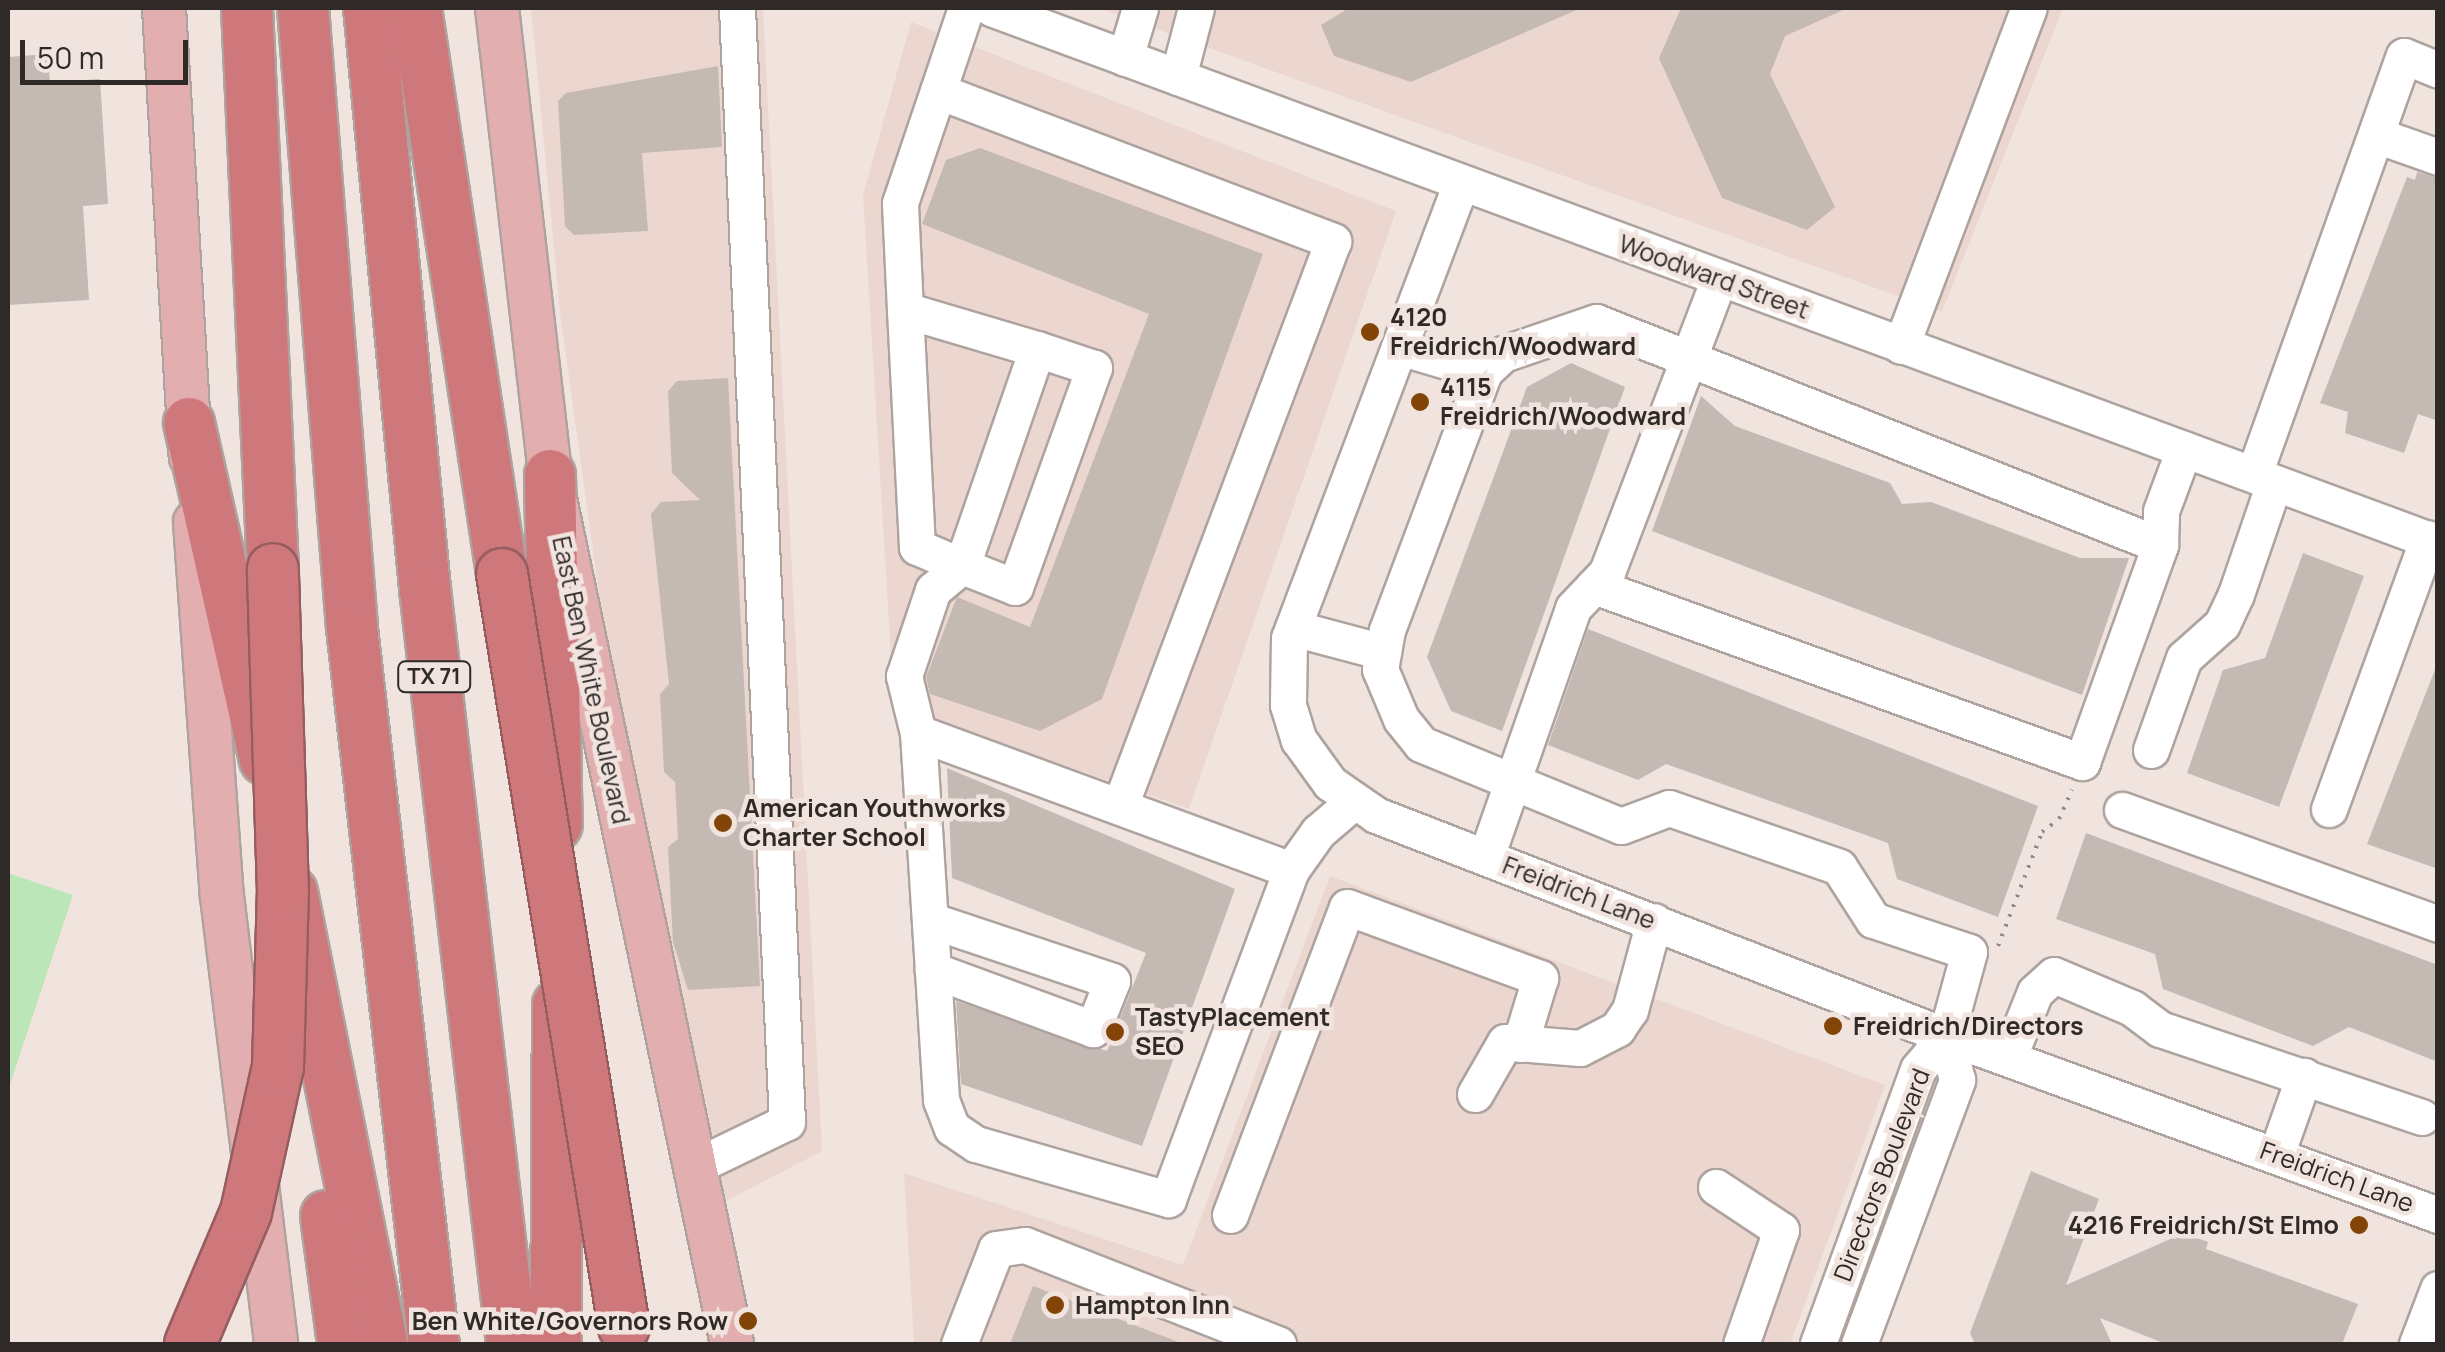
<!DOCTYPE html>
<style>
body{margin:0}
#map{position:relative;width:2445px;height:1352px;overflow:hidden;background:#f1e4df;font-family:Manrope,sans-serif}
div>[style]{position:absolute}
.built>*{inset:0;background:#ebd7d0}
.green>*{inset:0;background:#bbe6b8}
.building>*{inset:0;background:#c5b9b4}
.path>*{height:4px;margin-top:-2px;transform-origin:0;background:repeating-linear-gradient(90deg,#928986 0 2.5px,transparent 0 10.5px)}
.roads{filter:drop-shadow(2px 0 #aea39e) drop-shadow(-2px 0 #aea39e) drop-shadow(0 2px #aea39e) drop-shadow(0 -2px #aea39e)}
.minor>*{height:35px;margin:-17.5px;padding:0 17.5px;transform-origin:17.5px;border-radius:17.5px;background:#fff}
.major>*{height:42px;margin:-21px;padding:0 21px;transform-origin:21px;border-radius:21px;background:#e2aeb0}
.highway>*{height:50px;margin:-25px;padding:0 25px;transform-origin:25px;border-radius:25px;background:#ce787c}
.bridges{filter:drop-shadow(2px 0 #965d5f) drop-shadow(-2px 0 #965d5f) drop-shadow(0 2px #965d5f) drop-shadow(0 -2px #965d5f)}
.highway-bridge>*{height:50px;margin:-25px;padding:0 25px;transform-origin:25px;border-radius:25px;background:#ce787c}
.dots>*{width:28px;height:28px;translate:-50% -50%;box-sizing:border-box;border:5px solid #f1e4df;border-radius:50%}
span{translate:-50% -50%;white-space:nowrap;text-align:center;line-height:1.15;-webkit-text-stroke:9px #f1e4df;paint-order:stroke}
.shield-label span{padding:2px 8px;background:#f1e4df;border:2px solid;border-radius:8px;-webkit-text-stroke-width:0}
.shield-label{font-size:22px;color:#2f2a28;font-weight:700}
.street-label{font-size:25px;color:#2f2a28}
.poi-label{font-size:25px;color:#2f2a28;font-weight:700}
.left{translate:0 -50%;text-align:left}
.right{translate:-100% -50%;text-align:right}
.frame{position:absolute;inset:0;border:10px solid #2f2a28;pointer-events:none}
.scale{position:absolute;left:20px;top:40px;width:168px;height:45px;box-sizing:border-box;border:5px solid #2f2a28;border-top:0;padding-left:12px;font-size:30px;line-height:35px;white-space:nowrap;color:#2f2a28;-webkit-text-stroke:8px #f1e4df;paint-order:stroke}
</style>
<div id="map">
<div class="built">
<div style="clip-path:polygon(531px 8px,763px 8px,822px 1151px,726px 1201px,611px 681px,560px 312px)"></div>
<div style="clip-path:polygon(1098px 8px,2063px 8px,1942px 312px)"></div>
<div style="clip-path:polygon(911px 22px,1396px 211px,1189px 809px,894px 706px,863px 195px)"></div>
<div style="clip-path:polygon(1330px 876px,1885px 1085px,1790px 1344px,914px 1344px,904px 1173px,1183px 1265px)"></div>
</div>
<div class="green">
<div style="clip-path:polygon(8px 873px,73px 895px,8px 1090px)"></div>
</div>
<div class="building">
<div style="clip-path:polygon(1349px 8px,1581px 8px,1411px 82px,1334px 56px,1321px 25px)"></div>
<div style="clip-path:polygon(1681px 8px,1848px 8px,1785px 36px,1770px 74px,1835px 207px,1807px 230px,1722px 198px,1659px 58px)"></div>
<div style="clip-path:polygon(48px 54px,50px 82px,100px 79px,108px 204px,83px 206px,89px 300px,8px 305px,8px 57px)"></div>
<div style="clip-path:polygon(718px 66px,722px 147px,642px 153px,648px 231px,574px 235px,565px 226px,558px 101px,566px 93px)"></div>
<div style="clip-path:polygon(980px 148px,1263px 254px,1102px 699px,1040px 731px,930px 694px,926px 677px,957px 597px,1030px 627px,1149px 314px,922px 224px,946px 160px)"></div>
<div style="clip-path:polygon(2417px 172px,2438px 178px,2438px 421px,2418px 414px,2404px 453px,2345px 433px,2348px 412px,2320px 403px,2407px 177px,2415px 180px)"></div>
<div style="clip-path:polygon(1571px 363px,1625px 387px,1502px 731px,1451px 711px,1427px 657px,1527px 387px)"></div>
<div style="clip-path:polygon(728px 378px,760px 986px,688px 990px,673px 942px,668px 847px,678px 839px,675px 782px,664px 772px,660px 694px,669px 684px,651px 514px,661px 502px,700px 500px,672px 473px,668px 391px,677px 381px)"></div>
<div style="clip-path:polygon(1701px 396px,1735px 426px,1890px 483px,1902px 504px,1931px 502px,2080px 558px,2129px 558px,2082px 695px,1652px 531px)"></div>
<div style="clip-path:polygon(2303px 553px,2364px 576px,2279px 807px,2187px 773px,2223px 670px,2265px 658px)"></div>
<div style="clip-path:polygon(1588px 629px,2038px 806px,1998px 917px,1897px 879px,1888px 843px,1666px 764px,1638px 780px,1548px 745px)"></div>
<div style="clip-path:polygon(2436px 667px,2438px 667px,2438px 869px,2367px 844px)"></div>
<div style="clip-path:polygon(947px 768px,1235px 889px,1142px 1146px,961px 1084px,956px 1001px,1107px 1051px,1146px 953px,952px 878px)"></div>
<div style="clip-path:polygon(2086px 833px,2438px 965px,2438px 1062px,2349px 1027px,2313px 1046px,2163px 989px,2155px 954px,2056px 919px)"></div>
<div style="clip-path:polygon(2031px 1171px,2099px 1199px,2066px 1285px,2184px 1233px,2208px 1242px,2206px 1249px,2358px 1304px,2342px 1344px,2166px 1344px,2100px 1318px,2112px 1344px,1975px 1344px,1970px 1333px)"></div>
<div style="clip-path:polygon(1033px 1286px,1181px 1343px,1181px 1344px,1010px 1344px)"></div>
</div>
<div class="path">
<div style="left:1998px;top:946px;width:122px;rotate:-68.9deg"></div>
<div style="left:2042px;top:832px;width:21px;rotate:-37deg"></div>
<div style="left:2059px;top:819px;width:32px;rotate:-66deg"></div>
</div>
<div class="roads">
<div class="minor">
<div style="left:991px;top:8px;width:1543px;rotate:20.29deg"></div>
<div style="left:1125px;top:58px;width:52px;rotate:-73.3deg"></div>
<div style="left:1178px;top:77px;width:71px;rotate:-75.4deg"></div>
<div style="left:938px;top:91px;width:423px;rotate:20.8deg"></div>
<div style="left:1333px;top:241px;width:601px;rotate:110.67deg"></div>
<div style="left:2376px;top:135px;width:66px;rotate:19.5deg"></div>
<div style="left:1461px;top:183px;width:486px;rotate:110.7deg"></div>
<div style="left:1289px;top:638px;width:67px;rotate:90.9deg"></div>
<div style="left:1288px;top:705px;width:37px;rotate:73deg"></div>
<div style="left:1299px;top:740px;width:53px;rotate:54.2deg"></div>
<div style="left:1330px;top:783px;width:56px;rotate:34.8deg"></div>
<div style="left:1376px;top:815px;width:611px;rotate:21.19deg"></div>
<div style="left:1946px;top:1036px;width:524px;rotate:19.99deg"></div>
<div style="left:905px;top:310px;width:138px;rotate:16.5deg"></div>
<div style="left:1037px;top:349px;width:230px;rotate:109.1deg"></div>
<div style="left:962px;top:566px;width:49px;rotate:-157.1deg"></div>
<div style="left:917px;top:547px;width:237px;rotate:-92.9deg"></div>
<div style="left:905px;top:310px;width:107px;rotate:-92.7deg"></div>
<div style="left:900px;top:203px;width:206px;rotate:-71.3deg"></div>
<div style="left:1901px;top:346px;width:361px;rotate:-69.3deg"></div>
<div style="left:1399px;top:347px;width:89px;rotate:16.4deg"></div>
<div style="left:2254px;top:474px;width:444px;rotate:-70.3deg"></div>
<div style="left:2404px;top:56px;width:37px;rotate:22deg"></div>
<div style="left:2160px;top:545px;width:34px;rotate:-88deg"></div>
<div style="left:2161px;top:511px;width:66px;rotate:-69.6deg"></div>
<div style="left:1594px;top:586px;width:519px;rotate:19.83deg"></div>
<div style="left:2082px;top:762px;width:231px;rotate:-70.2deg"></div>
<div style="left:2160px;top:545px;width:606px;rotate:-158.43deg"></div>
<div style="left:1596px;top:322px;width:98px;rotate:161deg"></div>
<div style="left:1503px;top:354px;width:26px;rotate:137deg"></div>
<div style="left:1484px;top:372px;width:276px;rotate:110.6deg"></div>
<div style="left:1387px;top:630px;width:40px;rotate:100deg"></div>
<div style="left:1380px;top:669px;width:54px;rotate:67.2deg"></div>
<div style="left:1401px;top:719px;width:32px;rotate:51deg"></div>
<div style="left:1421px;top:744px;width:216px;rotate:22.3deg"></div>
<div style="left:1621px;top:826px;width:51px;rotate:-20.6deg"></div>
<div style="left:1669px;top:808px;width:180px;rotate:19.1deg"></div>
<div style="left:1839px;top:867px;width:63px;rotate:57.3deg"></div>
<div style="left:1873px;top:920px;width:101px;rotate:18.4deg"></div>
<div style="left:1969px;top:952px;width:87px;rotate:105.3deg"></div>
<div style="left:1946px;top:1036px;width:43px;rotate:130.3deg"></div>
<div style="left:1918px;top:1069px;width:293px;rotate:110deg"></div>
<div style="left:1293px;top:628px;width:93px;rotate:14.9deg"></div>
<div style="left:918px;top:733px;width:59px;rotate:-103.8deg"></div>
<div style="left:904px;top:676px;width:91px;rotate:-71.4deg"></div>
<div style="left:933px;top:590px;width:38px;rotate:-40deg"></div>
<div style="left:962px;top:566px;width:57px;rotate:21.6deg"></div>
<div style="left:1015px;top:587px;width:233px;rotate:-70.2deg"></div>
<div style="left:1094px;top:368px;width:60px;rotate:-161.6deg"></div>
<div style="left:2151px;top:750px;width:98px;rotate:-70.3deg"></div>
<div style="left:2184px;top:658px;width:51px;rotate:-41.8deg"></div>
<div style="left:2222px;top:624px;width:33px;rotate:-65deg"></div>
<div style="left:2236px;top:594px;width:117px;rotate:-71.1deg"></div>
<div style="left:2329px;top:809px;width:288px;rotate:-69.9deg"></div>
<div style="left:2122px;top:810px;width:336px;rotate:19.8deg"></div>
<div style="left:1486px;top:857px;width:264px;rotate:-70.7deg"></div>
<div style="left:1573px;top:608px;width:50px;rotate:-46.6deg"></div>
<div style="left:1607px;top:572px;width:314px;rotate:-69.1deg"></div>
<div style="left:1291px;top:870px;width:397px;rotate:-159.8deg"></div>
<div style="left:918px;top:733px;width:368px;rotate:86.4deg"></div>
<div style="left:941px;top:1100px;width:30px;rotate:69deg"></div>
<div style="left:952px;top:1128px;width:29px;rotate:34deg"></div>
<div style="left:976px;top:1144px;width:200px;rotate:16deg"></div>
<div style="left:1168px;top:1199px;width:351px;rotate:-69.5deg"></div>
<div style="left:1291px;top:870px;width:47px;rotate:-54.6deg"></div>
<div style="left:1318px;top:832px;width:46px;rotate:-40.6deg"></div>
<div style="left:930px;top:920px;width:192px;rotate:18.5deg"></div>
<div style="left:1112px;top:981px;width:52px;rotate:111.6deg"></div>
<div style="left:1093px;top:1029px;width:171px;rotate:-159.8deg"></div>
<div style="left:2009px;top:1056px;width:69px;rotate:-67.9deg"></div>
<div style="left:2035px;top:992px;width:25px;rotate:-42deg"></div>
<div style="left:2054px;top:975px;width:85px;rotate:22.9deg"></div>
<div style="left:2132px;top:1008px;width:35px;rotate:37deg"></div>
<div style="left:2160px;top:1029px;width:276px;rotate:18.6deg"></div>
<div style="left:1475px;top:1094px;width:60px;rotate:-60deg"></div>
<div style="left:1505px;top:1042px;width:75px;rotate:4.6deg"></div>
<div style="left:1580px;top:1048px;width:42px;rotate:-27.2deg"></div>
<div style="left:1617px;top:1029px;width:23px;rotate:-56deg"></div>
<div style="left:1630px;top:1010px;width:92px;rotate:-74.9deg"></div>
<div style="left:2276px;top:1155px;width:84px;rotate:-70.5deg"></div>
<div style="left:694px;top:1167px;width:103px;rotate:-25.8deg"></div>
<div style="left:787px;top:1122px;width:1115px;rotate:-92.57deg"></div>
<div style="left:1716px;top:1187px;width:78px;rotate:33.5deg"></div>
<div style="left:1781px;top:1230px;width:121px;rotate:109.3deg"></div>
<div style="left:1230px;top:1215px;width:329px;rotate:-69.2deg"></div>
<div style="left:1347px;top:907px;width:206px;rotate:20.2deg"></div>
<div style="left:1540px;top:978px;width:69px;rotate:106.9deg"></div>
<div style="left:959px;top:1344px;width:102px;rotate:-68.7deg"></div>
<div style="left:996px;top:1249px;width:29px;rotate:-8deg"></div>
<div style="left:1025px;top:1245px;width:272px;rotate:21.4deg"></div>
<div style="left:1859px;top:1344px;width:282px;rotate:-69.6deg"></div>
<div style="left:1957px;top:1080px;width:45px;rotate:-104deg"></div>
<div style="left:2417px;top:1344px;width:59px;rotate:-69.1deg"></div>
</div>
<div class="major">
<div style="left:164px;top:8px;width:449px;rotate:86.6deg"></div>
<div style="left:497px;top:8px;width:470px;rotate:83.5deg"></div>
<div style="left:550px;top:475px;width:888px;rotate:78.17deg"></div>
<div style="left:195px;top:522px;width:375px;rotate:85.9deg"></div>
<div style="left:222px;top:896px;width:451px;rotate:83.1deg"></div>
</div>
<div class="highway">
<div style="left:247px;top:8px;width:562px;rotate:87.35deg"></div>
<div style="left:303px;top:8px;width:622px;rotate:85.48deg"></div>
<div style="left:352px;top:628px;width:721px;rotate:83.47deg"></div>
<div style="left:369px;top:8px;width:584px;rotate:84.49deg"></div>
<div style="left:425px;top:589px;width:760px;rotate:83.43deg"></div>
<div style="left:416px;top:8px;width:572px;rotate:81.36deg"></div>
<div style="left:189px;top:423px;width:345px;rotate:77.3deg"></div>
<div style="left:550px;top:475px;width:350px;rotate:88.9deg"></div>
<div style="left:292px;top:892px;width:461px;rotate:78.7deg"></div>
<div style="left:326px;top:1216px;width:129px;rotate:82.4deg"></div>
<div style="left:556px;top:1344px;width:339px;rotate:-89.7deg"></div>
</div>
</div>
<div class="bridges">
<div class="highway-bridge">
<div style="left:502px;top:574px;width:763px;rotate:80.8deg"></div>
<div style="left:190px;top:1344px;width:143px;rotate:-67deg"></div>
<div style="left:246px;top:1212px;width:148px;rotate:-77.6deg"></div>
<div style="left:278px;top:1067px;width:174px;rotate:-88.4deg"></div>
<div style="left:283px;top:893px;width:324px;rotate:-91.8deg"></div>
</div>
</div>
<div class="dots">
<div style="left:1370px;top:332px;background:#834408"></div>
<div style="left:1420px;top:402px;background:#834408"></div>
<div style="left:723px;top:823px;background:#834408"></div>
<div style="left:1833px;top:1026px;background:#834408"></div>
<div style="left:1115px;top:1032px;background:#834408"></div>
<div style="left:2359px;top:1225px;background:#834408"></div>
<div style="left:1055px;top:1305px;background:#834408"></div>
<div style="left:748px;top:1321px;background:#834408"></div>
</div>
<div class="shield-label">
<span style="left:434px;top:677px">TX 71</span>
</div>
<div class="street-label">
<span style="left:1714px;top:277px;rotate:20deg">Woodward Street</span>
<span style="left:591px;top:680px;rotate:78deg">East Ben White Boulevard</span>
<span style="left:1579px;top:893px;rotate:21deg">Freidrich Lane</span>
<span style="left:1882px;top:1175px;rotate:-69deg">Directors Boulevard</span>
<span style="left:2337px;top:1177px;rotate:20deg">Freidrich Lane</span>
</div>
<div class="poi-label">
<span class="left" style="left:1390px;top:332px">4120<br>Freidrich/Woodward</span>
<span class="left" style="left:1440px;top:402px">4115<br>Freidrich/Woodward</span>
<span class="left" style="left:743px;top:823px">American Youthworks<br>Charter School</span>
<span class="left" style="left:1135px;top:1032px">TastyPlacement<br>SEO</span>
<span class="left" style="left:1853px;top:1026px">Freidrich/Directors</span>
<span class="right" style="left:2339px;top:1225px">4216 Freidrich/St Elmo</span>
<span class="left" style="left:1075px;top:1305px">Hampton Inn</span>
<span class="right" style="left:728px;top:1321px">Ben White/Governors Row</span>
</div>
<div class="frame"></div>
<div class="scale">50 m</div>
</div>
